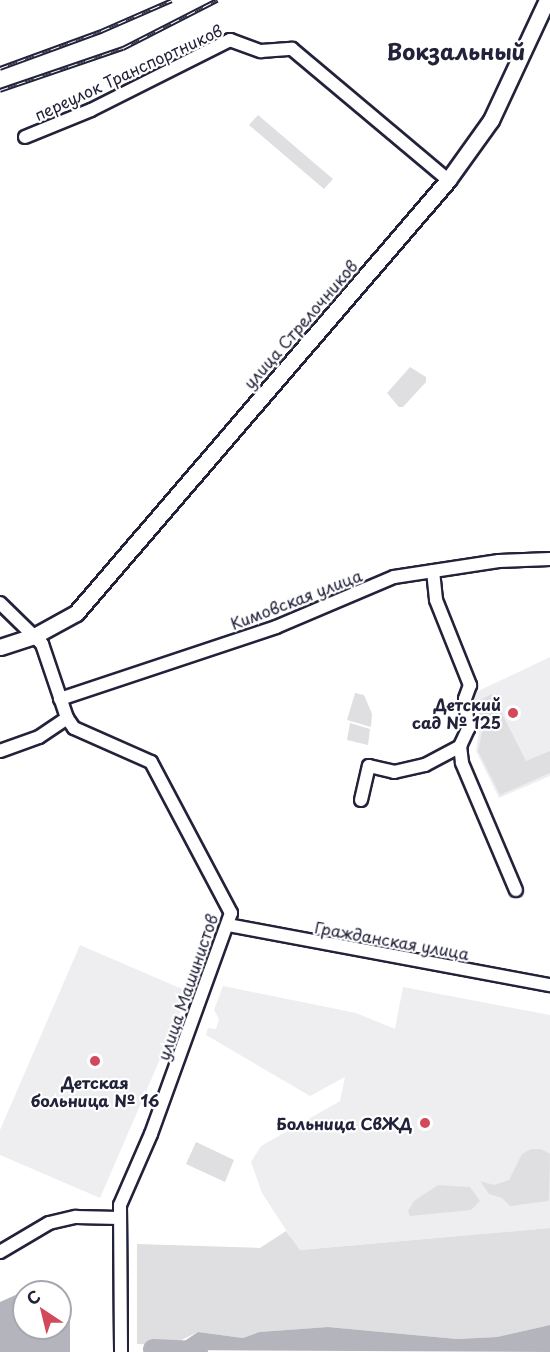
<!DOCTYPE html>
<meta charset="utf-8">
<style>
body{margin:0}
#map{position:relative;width:550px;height:1352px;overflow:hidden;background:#fff;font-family:"Playpen Sans",sans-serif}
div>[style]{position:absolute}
.built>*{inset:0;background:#eeeef1}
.green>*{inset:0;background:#dfdfe2}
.water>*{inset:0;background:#b4b4bc}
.river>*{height:20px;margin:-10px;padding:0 10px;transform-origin:10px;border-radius:10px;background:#b4b4bc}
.roads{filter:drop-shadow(2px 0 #22223b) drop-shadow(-2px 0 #22223b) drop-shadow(0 2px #22223b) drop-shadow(0 -2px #22223b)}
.minor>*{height:12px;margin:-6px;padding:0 6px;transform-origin:6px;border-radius:6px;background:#fff}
.major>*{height:15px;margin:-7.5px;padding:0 7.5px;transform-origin:7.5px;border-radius:7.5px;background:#fff}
.rail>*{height:5px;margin-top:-2.5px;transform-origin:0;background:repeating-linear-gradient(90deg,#fff 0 9px,#22223b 0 18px);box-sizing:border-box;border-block:2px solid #22223b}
.dots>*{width:16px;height:16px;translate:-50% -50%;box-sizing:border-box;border:3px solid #fff;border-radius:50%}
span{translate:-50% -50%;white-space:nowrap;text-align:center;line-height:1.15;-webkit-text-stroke:4.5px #fff;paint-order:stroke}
.street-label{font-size:16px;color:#22223b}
.poi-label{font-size:16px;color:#22223b;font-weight:700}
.right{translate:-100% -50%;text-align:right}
.district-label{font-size:22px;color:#22223b;font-weight:700}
.north{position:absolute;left:12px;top:1280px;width:60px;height:60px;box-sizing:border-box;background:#fff;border:2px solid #a7a7b1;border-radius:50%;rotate:325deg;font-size:16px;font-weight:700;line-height:24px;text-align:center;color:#22223b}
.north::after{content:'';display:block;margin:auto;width:21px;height:27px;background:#d1495b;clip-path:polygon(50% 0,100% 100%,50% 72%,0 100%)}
</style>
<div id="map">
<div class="built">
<div style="clip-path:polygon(550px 657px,550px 776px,499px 798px,476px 751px,479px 732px,472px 694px)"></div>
<div style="clip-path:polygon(80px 945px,189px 992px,100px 1198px,0 1155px,0 1130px)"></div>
<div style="clip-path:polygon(223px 986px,356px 1013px,395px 1029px,403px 987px,550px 1015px,550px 1228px,299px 1250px,262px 1193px,251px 1162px,261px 1146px,340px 1101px,345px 1077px,310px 1096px,206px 1035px,208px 1028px,216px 1029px,219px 1019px,214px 1010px)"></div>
</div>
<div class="green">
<div style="clip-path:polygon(258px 115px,333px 179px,324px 189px,249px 125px)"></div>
<div style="clip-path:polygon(410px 367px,426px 377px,426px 382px,403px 407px,399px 407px,387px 393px)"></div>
<div style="clip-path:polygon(355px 693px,364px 695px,372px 714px,371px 727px,347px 720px)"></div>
<div style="clip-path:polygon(492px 694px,526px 761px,550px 751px,550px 773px,500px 795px,478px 751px,482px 732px,478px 701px)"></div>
<div style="clip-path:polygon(350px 723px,370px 729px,368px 745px,347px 740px)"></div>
<div style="clip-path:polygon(196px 1142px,234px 1160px,225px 1182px,186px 1164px)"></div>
<div style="clip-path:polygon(531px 1149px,541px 1149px,550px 1154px,549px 1201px,510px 1206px,502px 1198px,489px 1194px,480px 1181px,494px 1185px,509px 1180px,522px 1154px)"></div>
<div style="clip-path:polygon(438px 1185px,470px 1187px,480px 1201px,471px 1210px,410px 1216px,408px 1211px,414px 1201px)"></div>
<div style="clip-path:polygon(550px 1228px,550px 1325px,497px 1337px,457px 1339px,328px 1327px,259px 1332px,243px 1338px,198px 1332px,171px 1345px,137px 1344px,137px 1244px,260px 1248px,286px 1231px,300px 1250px)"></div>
</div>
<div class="water">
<div style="clip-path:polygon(evenodd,38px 1285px,56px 1285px,70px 1300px,70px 1352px,0 1352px,0 1302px,38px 1285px,24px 1292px,60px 1292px,60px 1328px,24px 1328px,24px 1292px)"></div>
<div style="clip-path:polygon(550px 1325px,550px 1352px,171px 1350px,198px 1332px,243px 1338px,259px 1332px,328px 1327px,457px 1339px,497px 1337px)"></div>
</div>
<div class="river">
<div style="left:153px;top:1349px;width:45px;rotate:2.5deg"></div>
</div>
<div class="roads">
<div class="minor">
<div style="left:25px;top:137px;width:71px;rotate:-22.2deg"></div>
<div style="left:91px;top:110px;width:156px;rotate:-26.7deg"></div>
<div style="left:230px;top:40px;width:33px;rotate:20deg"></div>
<div style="left:261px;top:51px;width:31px;rotate:-4deg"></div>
<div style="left:292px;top:49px;width:204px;rotate:40deg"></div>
<div style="left:433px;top:571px;width:29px;rotate:84deg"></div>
<div style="left:436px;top:600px;width:92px;rotate:68.2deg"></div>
<div style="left:470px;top:685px;width:15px;rotate:110deg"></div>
<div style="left:465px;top:699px;width:30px;rotate:84deg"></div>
<div style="left:468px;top:729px;width:19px;rotate:115deg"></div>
<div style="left:460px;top:746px;width:17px;rotate:83deg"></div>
<div style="left:462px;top:763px;width:138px;rotate:67deg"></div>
<div style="left:0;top:603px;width:59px;rotate:44.3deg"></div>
<div style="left:42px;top:644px;width:78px;rotate:71.3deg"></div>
<div style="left:67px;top:718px;width:12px;rotate:55deg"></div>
<div style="left:74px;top:728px;width:84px;rotate:23.8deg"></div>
<div style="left:151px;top:762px;width:171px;rotate:62.1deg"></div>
<div style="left:231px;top:913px;width:235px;rotate:109.9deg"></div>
<div style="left:151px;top:1134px;width:77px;rotate:113.6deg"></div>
<div style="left:120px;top:1205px;width:147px;rotate:89.6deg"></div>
<div style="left:60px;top:699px;width:228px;rotate:-18.4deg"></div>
<div style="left:276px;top:627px;width:128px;rotate:-23deg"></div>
<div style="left:394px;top:577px;width:106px;rotate:-8.7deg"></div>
<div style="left:499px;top:561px;width:51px;rotate:-2.2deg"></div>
<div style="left:0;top:751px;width:41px;rotate:-19.7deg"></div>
<div style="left:39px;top:737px;width:34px;rotate:-34deg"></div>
<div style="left:361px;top:800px;width:35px;rotate:-77deg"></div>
<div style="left:369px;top:766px;width:26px;rotate:13deg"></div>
<div style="left:394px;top:772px;width:32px;rotate:-13deg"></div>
<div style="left:425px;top:765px;width:40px;rotate:-28deg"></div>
<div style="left:228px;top:925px;width:328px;rotate:10.6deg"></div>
<div style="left:0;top:1252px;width:57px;rotate:-30.6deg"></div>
<div style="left:49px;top:1223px;width:28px;rotate:-13deg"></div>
<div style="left:76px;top:1217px;width:43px;rotate:1.3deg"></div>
</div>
<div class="major">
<div style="left:0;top:647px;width:38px;rotate:-18deg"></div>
<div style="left:36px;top:635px;width:46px;rotate:-28.8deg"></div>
<div style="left:76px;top:613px;width:571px;rotate:-49.33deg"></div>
<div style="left:448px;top:180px;width:74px;rotate:-54.4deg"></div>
<div style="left:491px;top:120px;width:132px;rotate:-65deg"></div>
</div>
</div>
<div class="rail">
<div style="left:0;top:68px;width:108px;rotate:-20.1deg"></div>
<div style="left:101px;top:31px;width:77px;rotate:-23.6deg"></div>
<div style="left:0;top:90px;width:130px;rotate:-18.9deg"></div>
<div style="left:123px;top:48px;width:106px;rotate:-27.1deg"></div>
</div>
<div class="dots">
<div style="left:513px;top:713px;background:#d1495b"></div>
<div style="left:95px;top:1061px;background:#d1495b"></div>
<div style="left:425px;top:1123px;background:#d1495b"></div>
</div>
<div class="street-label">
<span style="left:128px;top:72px;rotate:-25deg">переулок Транспортников</span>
<span style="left:300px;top:324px;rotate:-49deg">улица Стрелочников</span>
<span style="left:296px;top:599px;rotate:-21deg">Кимовская улица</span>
<span style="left:392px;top:940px;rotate:10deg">Гражданская улица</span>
<span style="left:187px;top:987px;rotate:-71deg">улица Машинистов</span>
</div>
<div class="poi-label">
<span class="right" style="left:501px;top:713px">Детский<br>сад № 125</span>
<span style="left:95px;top:1091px">Детская<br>больница № 16</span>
<span class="right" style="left:412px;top:1123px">Больница СвЖД</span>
</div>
<div class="district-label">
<span style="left:456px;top:51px">Вокзальный</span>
</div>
<div class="north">С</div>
</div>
